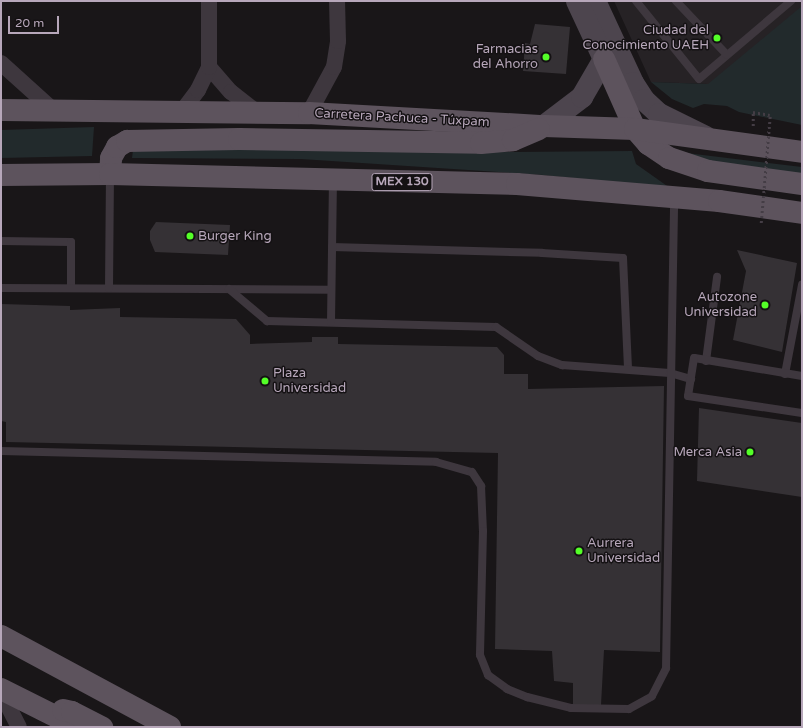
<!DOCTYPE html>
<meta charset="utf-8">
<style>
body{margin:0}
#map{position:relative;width:803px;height:728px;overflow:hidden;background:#191618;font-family:"Varela Round",sans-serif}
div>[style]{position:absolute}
.built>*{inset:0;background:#262225}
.green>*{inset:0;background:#222a2c}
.building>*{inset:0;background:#353135}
.path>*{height:2.5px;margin-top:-1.25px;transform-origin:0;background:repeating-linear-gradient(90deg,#443d45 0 2px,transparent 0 5px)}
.lane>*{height:8px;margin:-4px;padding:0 4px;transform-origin:4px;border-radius:4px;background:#3e373e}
.street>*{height:16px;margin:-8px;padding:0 8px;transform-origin:8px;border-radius:8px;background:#3e373e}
.secondary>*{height:22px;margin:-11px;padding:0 11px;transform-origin:11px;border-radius:11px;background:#4d454e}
.primary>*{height:22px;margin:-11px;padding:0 11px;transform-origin:11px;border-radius:11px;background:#5d535d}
.path-bridge>*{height:2.5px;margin-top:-1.25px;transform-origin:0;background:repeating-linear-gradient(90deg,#443d45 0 2px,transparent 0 5px)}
.dots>*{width:11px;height:11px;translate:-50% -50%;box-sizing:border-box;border:2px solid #141113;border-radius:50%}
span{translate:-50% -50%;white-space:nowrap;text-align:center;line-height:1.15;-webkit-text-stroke:3px #141113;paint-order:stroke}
.shield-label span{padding:1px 3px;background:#141113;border:1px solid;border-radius:3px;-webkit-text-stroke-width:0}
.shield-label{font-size:12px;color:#b7a7ba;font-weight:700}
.poi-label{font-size:13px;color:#b7a7ba}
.right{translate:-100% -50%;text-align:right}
.left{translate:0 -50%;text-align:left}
.street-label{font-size:13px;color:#b7a7ba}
.frame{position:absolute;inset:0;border:2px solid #b7a7ba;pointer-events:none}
.scale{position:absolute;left:8px;top:16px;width:51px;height:18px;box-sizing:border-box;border:2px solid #b7a7ba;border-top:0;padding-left:5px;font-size:12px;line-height:14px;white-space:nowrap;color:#b7a7ba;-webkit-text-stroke:3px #141113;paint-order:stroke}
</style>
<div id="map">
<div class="built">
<div style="clip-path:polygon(614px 1px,802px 1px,802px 94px,708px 84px,651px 82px)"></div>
</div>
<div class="green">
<div style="clip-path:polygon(802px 6px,802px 125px,739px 112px,727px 106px,704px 104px,693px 108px,672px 99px,651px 82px,708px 84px)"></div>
<div style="clip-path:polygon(94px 127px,92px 156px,1px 158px,1px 130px)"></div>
<div style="clip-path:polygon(302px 146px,514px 152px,632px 151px,636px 164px,670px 188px,543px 175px,301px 159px,132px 158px,133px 150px)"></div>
<div style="clip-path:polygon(654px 149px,802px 167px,802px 186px)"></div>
</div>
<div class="building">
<div style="clip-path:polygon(535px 24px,570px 27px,566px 74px,523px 71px,525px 43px,530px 44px)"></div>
<div style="clip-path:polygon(156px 222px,230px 225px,228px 255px,155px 252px,150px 240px,150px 231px)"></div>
<div style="clip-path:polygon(737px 250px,797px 263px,782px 352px,733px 340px,746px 271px)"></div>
<div style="clip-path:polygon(1px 304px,70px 306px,70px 310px,120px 308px,120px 317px,236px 319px,250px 335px,250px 344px,312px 342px,312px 337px,338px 337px,338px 344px,497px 347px,504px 355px,504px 374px,528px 374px,528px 389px,664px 386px,660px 652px,604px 650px,601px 705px,573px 705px,573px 683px,554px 681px,552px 651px,495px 649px,498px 453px,6px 442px,6px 422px,1px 421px)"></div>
<div style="clip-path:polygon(699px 408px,802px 423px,802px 497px,697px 481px)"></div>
</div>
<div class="path">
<div style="left:753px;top:126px;width:14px;rotate:-90deg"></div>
<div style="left:753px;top:112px;width:17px;rotate:10deg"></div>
</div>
<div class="lane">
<div style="left:636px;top:1px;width:100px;rotate:51.1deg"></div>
<div style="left:699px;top:79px;width:121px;rotate:-40.3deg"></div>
<div style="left:676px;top:1px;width:74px;rotate:46.6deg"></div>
<div style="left:1px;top:241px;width:70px;rotate:0.8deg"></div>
<div style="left:71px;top:242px;width:46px;rotate:90deg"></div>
<div style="left:332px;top:247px;width:210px;rotate:1.6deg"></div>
<div style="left:542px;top:253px;width:81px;rotate:3.5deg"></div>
<div style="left:623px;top:258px;width:111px;rotate:87.4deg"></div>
<div style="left:1px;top:288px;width:330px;rotate:0.3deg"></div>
<div style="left:109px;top:288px;width:113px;rotate:-89.5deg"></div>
<div style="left:229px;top:289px;width:50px;rotate:40.1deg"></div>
<div style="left:267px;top:321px;width:229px;rotate:1.5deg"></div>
<div style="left:496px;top:327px;width:51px;rotate:34.6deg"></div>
<div style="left:538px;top:356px;width:26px;rotate:21deg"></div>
<div style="left:562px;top:365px;width:108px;rotate:4.2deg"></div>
<div style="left:670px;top:373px;width:22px;rotate:16deg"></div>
<div style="left:331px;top:322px;width:141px;rotate:-89.2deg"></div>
<div style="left:706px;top:361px;width:85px;rotate:-82.5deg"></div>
<div style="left:785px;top:374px;width:91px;rotate:-79.2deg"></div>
<div style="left:802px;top:376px;width:109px;rotate:-170.5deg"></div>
<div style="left:694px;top:358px;width:38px;rotate:99deg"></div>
<div style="left:688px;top:396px;width:115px;rotate:8.5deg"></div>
<div style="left:1px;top:451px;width:435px;rotate:1.4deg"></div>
<div style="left:436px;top:462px;width:37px;rotate:16deg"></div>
<div style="left:472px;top:472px;width:17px;rotate:57deg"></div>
<div style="left:481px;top:486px;width:45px;rotate:87.5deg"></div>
<div style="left:483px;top:531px;width:124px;rotate:91.4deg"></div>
<div style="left:480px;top:655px;width:22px;rotate:68deg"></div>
<div style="left:488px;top:675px;width:24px;rotate:36deg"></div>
<div style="left:507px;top:689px;width:22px;rotate:22deg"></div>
<div style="left:527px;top:697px;width:45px;rotate:14deg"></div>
<div style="left:571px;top:708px;width:58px;rotate:1deg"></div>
<div style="left:629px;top:709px;width:26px;rotate:-29deg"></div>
<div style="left:652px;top:696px;width:31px;rotate:-63deg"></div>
<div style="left:666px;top:668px;width:470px;rotate:-89deg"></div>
</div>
<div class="street">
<div style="left:1px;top:63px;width:70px;rotate:42.1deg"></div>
<div style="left:209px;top:67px;width:33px;rotate:49deg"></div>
<div style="left:231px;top:92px;width:33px;rotate:38deg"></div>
<div style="left:183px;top:110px;width:25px;rotate:-53deg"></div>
<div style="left:198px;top:90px;width:25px;rotate:-64deg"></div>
<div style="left:209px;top:67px;width:66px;rotate:-90deg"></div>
<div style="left:309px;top:113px;width:52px;rotate:-61.5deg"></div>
<div style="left:334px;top:67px;width:26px;rotate:-81deg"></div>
<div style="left:338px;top:41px;width:40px;rotate:-91.4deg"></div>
<div style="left:1px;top:692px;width:39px;rotate:63deg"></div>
</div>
<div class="secondary">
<div style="left:595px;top:1px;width:90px;rotate:65.1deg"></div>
<div style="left:633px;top:83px;width:20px;rotate:57deg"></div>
<div style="left:644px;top:100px;width:21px;rotate:43deg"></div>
<div style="left:659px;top:114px;width:52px;rotate:26.1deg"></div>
<div style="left:544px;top:126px;width:48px;rotate:-37.3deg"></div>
<div style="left:582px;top:97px;width:44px;rotate:-59.9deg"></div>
<div style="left:604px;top:59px;width:64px;rotate:-115deg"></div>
</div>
<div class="primary">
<div style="left:604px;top:59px;width:77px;rotate:66.1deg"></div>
<div style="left:635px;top:129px;width:20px;rotate:49deg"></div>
<div style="left:648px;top:144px;width:25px;rotate:34deg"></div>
<div style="left:669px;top:158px;width:41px;rotate:18.4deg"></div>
<div style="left:708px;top:171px;width:95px;rotate:7.9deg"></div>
<div style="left:1px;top:110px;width:308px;rotate:0.6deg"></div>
<div style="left:309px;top:113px;width:235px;rotate:3.2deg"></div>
<div style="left:544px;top:126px;width:91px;rotate:1.9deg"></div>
<div style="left:635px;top:129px;width:169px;rotate:7.8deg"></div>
<div style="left:110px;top:174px;width:16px;rotate:-86deg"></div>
<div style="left:111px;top:158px;width:13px;rotate:-61deg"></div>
<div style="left:117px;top:147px;width:12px;rotate:-31deg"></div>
<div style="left:127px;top:141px;width:112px;rotate:-1deg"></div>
<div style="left:239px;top:139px;width:242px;rotate:0.9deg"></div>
<div style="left:481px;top:143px;width:32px;rotate:-5deg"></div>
<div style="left:513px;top:140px;width:28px;rotate:-23deg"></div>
<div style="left:1px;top:175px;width:109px;rotate:-0.5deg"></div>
<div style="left:110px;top:174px;width:407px;rotate:1.4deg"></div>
<div style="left:517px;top:184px;width:203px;rotate:4.8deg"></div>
<div style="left:719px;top:201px;width:84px;rotate:8.2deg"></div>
<div style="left:1px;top:636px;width:192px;rotate:28.3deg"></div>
<div style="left:1px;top:689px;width:85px;rotate:26.6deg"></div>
<div style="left:63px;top:710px;width:9px;rotate:13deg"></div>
<div style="left:72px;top:712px;width:34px;rotate:27deg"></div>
</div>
<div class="path-bridge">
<div style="left:761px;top:223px;width:108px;rotate:-85.2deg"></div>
</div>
<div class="dots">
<div style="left:717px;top:38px;background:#54ff28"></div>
<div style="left:546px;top:57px;background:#54ff28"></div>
<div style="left:190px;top:236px;background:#54ff28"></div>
<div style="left:765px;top:305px;background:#54ff28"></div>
<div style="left:265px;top:381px;background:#54ff28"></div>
<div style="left:750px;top:452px;background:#54ff28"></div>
<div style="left:579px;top:551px;background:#54ff28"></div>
</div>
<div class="shield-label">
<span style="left:402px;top:182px">MEX 130</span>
</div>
<div class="poi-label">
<span class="right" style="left:709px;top:38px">Ciudad del<br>Conocimiento UAEH</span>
<span class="right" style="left:538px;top:57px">Farmacias<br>del Ahorro</span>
<span class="left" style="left:198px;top:236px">Burger King</span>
<span class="right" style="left:757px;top:305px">Autozone<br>Universidad</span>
<span class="left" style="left:273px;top:381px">Plaza<br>Universidad</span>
<span class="right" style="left:742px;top:452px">Merca Asia</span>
<span class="left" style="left:587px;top:551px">Aurrera<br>Universidad</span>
</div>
<div class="street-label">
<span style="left:402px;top:118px;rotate:3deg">Carretera Pachuca - Túxpam</span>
</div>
<div class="frame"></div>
<div class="scale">20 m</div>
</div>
